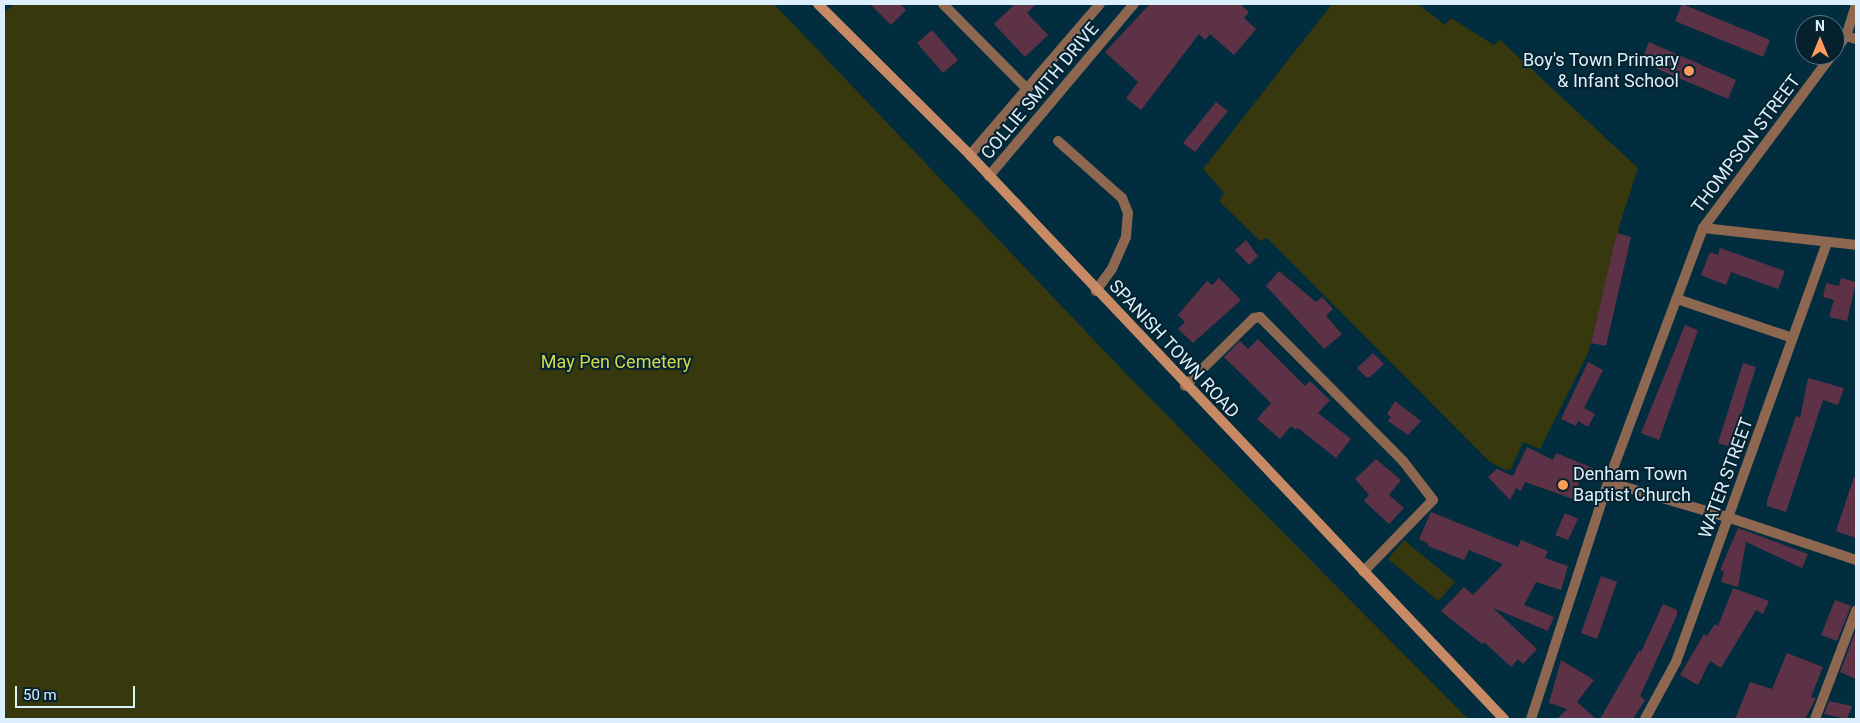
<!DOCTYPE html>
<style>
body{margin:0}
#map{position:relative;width:1860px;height:723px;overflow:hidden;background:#022d3e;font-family:Roboto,sans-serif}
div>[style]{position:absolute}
.green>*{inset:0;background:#37380d}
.building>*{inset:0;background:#5e3246}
.minor>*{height:10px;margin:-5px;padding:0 5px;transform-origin:5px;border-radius:5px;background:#8e6750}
.tertiary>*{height:10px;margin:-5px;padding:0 5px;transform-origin:5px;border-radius:5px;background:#8e6750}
.secondary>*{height:10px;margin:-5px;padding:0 5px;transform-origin:5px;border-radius:5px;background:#c78a65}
.dots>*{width:14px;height:14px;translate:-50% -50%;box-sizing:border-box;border:2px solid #06222f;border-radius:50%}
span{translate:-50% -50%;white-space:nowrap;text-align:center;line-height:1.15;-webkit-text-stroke:4px #06222f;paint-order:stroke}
.poi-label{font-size:18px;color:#dbf0fc}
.right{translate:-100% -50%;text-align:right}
.left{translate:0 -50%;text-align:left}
.street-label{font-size:18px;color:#dbf0fc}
.park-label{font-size:18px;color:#d3d946}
.frame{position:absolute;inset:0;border:5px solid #dbf0fc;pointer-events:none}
.north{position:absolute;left:1795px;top:15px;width:50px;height:50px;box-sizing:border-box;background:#06222f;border:1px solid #5b7481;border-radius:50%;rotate:0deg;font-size:14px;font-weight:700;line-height:20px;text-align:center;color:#dbf0fc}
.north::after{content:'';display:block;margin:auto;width:18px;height:22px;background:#ff9b5b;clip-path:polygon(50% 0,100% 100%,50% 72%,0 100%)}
.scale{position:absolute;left:15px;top:686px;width:120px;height:22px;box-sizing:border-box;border:2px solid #dbf0fc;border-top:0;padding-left:6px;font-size:15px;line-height:18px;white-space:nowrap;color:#dbf0fc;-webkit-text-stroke:4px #06222f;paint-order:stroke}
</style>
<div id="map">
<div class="green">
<div style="clip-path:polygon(14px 4px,774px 4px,1132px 380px,1468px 719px,4px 719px,4px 13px)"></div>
<div style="clip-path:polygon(1332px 4px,1418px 4px,1445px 25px,1451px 18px,1494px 45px,1500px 40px,1638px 168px,1620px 224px,1589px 351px,1540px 449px,1523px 442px,1511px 469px,1505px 470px,1490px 462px,1267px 238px,1260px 241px,1219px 201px,1224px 193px,1203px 169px)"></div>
<div style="clip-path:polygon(1404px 540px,1455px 582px,1438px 601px,1388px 559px)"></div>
</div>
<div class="building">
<div style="clip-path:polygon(870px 4px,900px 4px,906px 10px,891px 25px)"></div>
<div style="clip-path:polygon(1015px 4px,1036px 4px,1027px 13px,1048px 35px,1025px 57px,994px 24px)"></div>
<div style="clip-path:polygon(1150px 4px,1240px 4px,1249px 12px,1244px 18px,1256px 29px,1234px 55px,1210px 34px,1205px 40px,1199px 34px,1141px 110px,1126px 98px,1138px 82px,1105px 52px)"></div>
<div style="clip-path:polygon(1682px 4px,1770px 40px,1763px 57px,1675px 21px)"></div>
<div style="clip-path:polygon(932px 30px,958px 60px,943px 73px,917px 43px)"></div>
<div style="clip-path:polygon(1649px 42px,1736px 80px,1728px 99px,1641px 62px)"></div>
<div style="clip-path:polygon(1216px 102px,1228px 111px,1195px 152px,1183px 143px)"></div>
<div style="clip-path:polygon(1617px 233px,1631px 237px,1606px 346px,1591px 343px)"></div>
<div style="clip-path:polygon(1246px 240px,1258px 256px,1249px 265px,1235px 250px)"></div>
<div style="clip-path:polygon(1720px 248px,1785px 271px,1778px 289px,1731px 272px,1726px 285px,1701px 275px,1710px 252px,1718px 255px)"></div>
<div style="clip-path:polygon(1279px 271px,1316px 302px,1322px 297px,1333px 309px,1326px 316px,1342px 334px,1324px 349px,1266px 286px)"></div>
<div style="clip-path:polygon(1219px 278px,1241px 300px,1193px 343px,1178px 329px,1185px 322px,1178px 315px,1207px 281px,1212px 285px)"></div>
<div style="clip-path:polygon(1841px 278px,1856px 282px,1847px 321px,1829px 317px,1834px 300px,1823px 297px,1826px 283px,1839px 286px)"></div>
<div style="clip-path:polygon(1685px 325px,1698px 330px,1659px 440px,1641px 433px)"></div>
<div style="clip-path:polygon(1258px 339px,1305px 386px,1310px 381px,1330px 400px,1318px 413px,1351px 439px,1336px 458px,1298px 428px,1296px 430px,1291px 426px,1280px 439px,1257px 419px,1271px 403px,1224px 357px,1240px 341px,1248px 349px)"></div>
<div style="clip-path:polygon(1373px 353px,1384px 364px,1370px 377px,1366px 377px,1357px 368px)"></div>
<div style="clip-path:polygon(1588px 362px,1603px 370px,1584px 408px,1595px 414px,1588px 427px,1578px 421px,1576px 426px,1561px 419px)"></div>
<div style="clip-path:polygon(1743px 363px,1756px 367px,1731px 447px,1718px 443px)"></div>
<div style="clip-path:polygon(1808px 378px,1844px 388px,1838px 405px,1823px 400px,1786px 512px,1767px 506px,1767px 501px,1796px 416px,1800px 418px)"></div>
<div style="clip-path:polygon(1395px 401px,1421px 421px,1408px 435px,1388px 421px,1391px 417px,1387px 414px)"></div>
<div style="clip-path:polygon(1527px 447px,1553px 460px,1556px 453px,1595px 469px,1590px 480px,1581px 477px,1573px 499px,1525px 482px,1521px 491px,1516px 488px,1510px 500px,1488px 477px,1497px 469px,1513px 476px)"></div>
<div style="clip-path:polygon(1376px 459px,1401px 480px,1389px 495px,1404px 508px,1389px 524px,1364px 501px,1369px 495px,1355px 479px)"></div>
<div style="clip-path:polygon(1854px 477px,1856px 477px,1856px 538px,1836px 531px)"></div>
<div style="clip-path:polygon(1431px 512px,1518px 547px,1521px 540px,1548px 551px,1545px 558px,1568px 566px,1561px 590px,1536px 582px,1524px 605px,1554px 617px,1548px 631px,1493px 608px,1537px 649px,1523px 664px,1518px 659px,1511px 667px,1484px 642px,1482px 644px,1441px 611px,1464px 587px,1473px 595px,1503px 564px,1469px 550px,1464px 560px,1428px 546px,1428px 543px,1419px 539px)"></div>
<div style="clip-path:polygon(1565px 513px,1578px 519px,1568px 540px,1555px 535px)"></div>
<div style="clip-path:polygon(1738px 528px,1808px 554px,1802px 568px,1746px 542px,1738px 587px,1721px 582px,1724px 571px,1720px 570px)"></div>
<div style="clip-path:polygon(1601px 576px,1617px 582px,1597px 639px,1581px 633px)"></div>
<div style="clip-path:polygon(1733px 588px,1769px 601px,1763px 614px,1756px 610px,1721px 668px,1710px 661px,1698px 685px,1680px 675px,1704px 634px,1707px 636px,1715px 624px,1718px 626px)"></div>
<div style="clip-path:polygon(1835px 600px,1851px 606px,1837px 641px,1821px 635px)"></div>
<div style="clip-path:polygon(1663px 604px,1677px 610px,1677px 615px,1640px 696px,1645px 700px,1633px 719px,1600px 719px,1639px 651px,1641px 652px)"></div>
<div style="clip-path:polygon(1856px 630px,1856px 679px,1840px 672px)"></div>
<div style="clip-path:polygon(1787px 653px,1823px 667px,1811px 697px,1816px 698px,1805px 719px,1735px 719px,1750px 682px,1772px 689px)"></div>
<div style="clip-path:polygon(1561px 660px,1594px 680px,1577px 702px,1596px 719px,1557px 719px,1567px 709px,1549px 703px)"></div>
<div style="clip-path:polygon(1829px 701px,1852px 706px,1847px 719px,1824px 714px)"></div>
</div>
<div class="minor">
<div style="left:943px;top:4px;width:120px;rotate:45.3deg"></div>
<div style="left:1846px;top:36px;width:10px;rotate:17deg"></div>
<div style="left:1835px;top:51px;width:19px;rotate:-54deg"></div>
<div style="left:1846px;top:36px;width:32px;rotate:-72deg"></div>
<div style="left:1058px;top:141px;width:86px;rotate:41.7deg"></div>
<div style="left:1122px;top:198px;width:16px;rotate:68deg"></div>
<div style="left:1128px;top:213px;width:24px;rotate:95deg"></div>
<div style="left:1126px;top:237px;width:36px;rotate:114deg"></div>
<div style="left:1111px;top:270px;width:26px;rotate:126deg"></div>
<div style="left:1703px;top:228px;width:154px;rotate:6.3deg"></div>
<div style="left:1677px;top:299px;width:122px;rotate:18.6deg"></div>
<div style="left:1185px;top:386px;width:97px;rotate:-44.6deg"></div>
<div style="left:1254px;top:318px;width:6px;rotate:-9deg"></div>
<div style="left:1260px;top:317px;width:203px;rotate:45.2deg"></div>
<div style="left:1403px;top:461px;width:49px;rotate:52.4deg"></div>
<div style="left:1433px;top:500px;width:100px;rotate:134.2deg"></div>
<div style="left:1608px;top:482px;width:127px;rotate:16.4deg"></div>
<div style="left:1730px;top:518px;width:133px;rotate:18.4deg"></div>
<div style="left:1531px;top:719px;width:249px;rotate:-72deg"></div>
<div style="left:1608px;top:482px;width:271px;rotate:-69.5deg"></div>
<div style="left:1703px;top:228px;width:216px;rotate:-53.3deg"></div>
<div style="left:1645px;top:719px;width:65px;rotate:-61.5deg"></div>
<div style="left:1676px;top:662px;width:445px;rotate:-70.2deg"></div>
<div style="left:1815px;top:719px;width:116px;rotate:-69.2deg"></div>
</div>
<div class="tertiary">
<div style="left:970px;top:155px;width:199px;rotate:-49.3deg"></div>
<div style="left:989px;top:176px;width:225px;rotate:-49.9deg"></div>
</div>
<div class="secondary">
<div style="left:818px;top:4px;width:214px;rotate:44.8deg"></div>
<div style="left:970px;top:155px;width:777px;rotate:46.57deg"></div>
</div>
<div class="dots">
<div style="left:1689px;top:71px;background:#ff9b5b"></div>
<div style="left:1563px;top:485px;background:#ff9b5b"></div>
</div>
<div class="poi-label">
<span class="right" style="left:1679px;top:71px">Boy's Town Primary<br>&amp; Infant School</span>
<span class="left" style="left:1573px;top:485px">Denham Town<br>Baptist Church</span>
</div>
<div class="street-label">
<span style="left:1040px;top:91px;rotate:-50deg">COLLIE SMITH DRIVE</span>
<span style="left:1746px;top:144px;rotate:-53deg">THOMPSON STREET</span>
<span style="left:1174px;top:349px;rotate:47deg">SPANISH TOWN ROAD</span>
<span style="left:1726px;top:478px;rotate:-70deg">WATER STREET</span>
</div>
<div class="park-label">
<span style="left:616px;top:362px">May Pen Cemetery</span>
</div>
<div class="frame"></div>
<div class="north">N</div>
<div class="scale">50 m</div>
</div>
